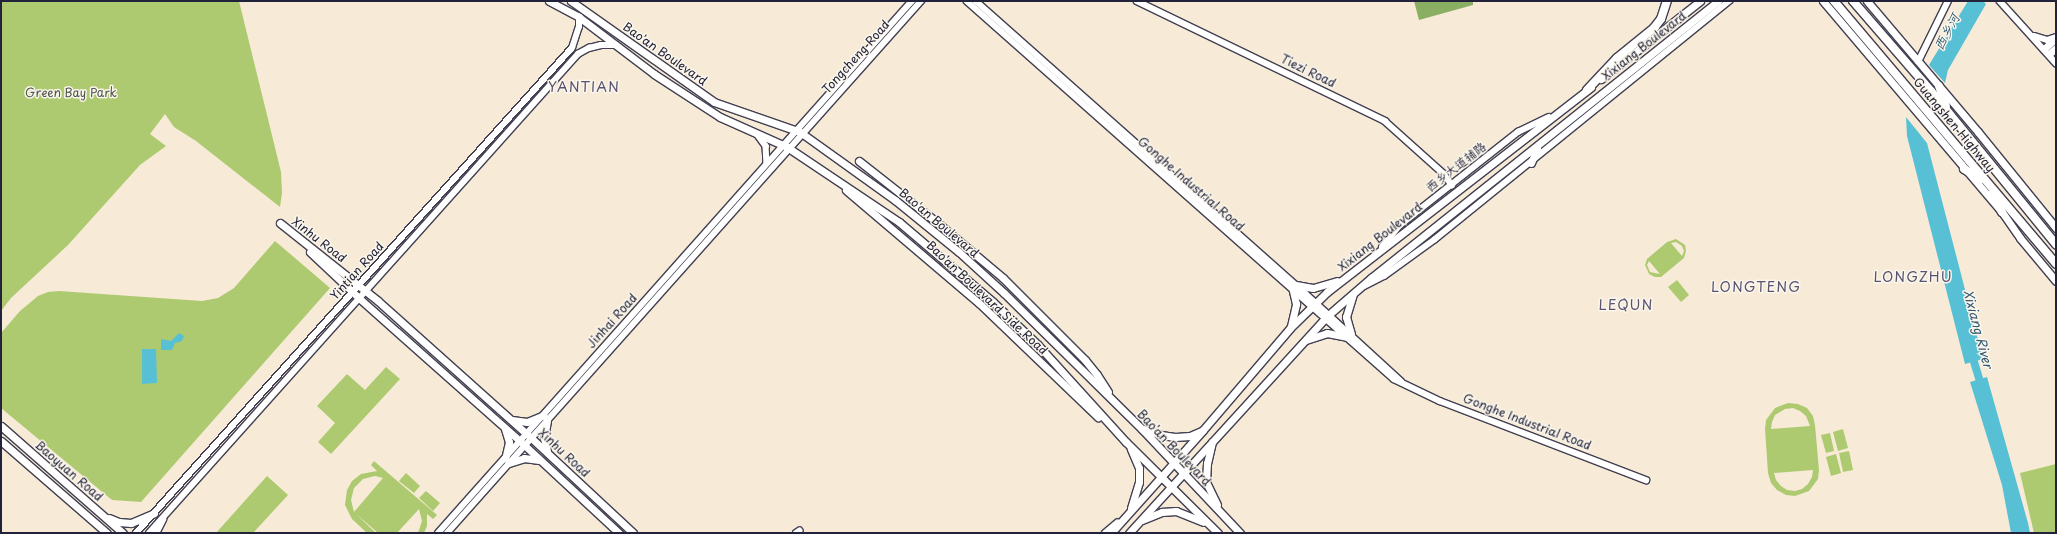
<!DOCTYPE html>
<meta charset="utf-8">
<style>
body{margin:0}
#map{position:relative;width:2057px;height:534px;overflow:hidden;background:#f7ebd7;font-family:"Playpen Sans","LXGW WenKai TC",sans-serif}
div>[style]{position:absolute}
.green>*{inset:0;background:#aeca70}
.forest>*{inset:0;background:#8aae62}
.water>*{inset:0;background:#58c0d5}
.river>*{height:8px;margin:-4px;padding:0 4px;transform-origin:4px;border-radius:4px;background:#58c0d5}
.roads{filter:drop-shadow(1px 0 #424052) drop-shadow(-1px 0 #424052) drop-shadow(0 1px #424052) drop-shadow(0 -1px #424052)}
.minor>*{height:5.5px;margin:-2.75px;padding:0 2.75px;transform-origin:2.75px;border-radius:2.75px;background:#fff}
.major>*{height:7px;margin:-3.5px;padding:0 3.5px;transform-origin:3.5px;border-radius:3.5px;background:#fff}
.highway>*{height:8px;margin:-4px;padding:0 4px;transform-origin:4px;border-radius:4px;background:#fff}
span{translate:-50% -50%;white-space:nowrap;text-align:center;line-height:1.15;-webkit-text-stroke:3px #fbf7ec;paint-order:stroke}
.street-label{font-size:12px;color:#22223b}
.park-label{font-size:12px;color:#4c544b}
.water-label{font-size:13px;color:#355971;font-style:italic}
.quarter-label{font-size:14px;color:#595271;letter-spacing:1px}
.frame{position:absolute;inset:0;border:2px solid #22223b;pointer-events:none}
</style>
<div id="map">
<div class="green">
<div style="clip-path:polygon(1px 1px,239px 1px,281px 172px,282px 193px,280px 207px,196px 141px,174px 127px,165px 114px,150px 134px,166px 146px,140px 165px,68px 245px,11px 298px,1px 311px)"></div>
<div style="clip-path:polygon(evenodd,1676px 239px,1685px 245px,1686px 251px,1684px 258px,1661px 277px,1655px 277px,1649px 274px,1645px 265px,1647px 259px,1667px 242px,1676px 239px,1676px 242px,1682px 246px,1684px 251px,1682px 256px,1671px 243px,1676px 242px,1676px 239px,1649px 261px,1660px 274px,1650px 272px,1647px 265px,1649px 261px)"></div>
<div style="clip-path:polygon(275px 241px,330px 288px,141px 502px,112px 500px,1px 408px,1px 333px,20px 311px,38px 296px,48px 292px,59px 291px,202px 301px,218px 298px,234px 288px)"></div>
<div style="clip-path:polygon(1677px 280px,1689px 295px,1681px 302px,1668px 287px)"></div>
<div style="clip-path:polygon(386px 367px,400px 379px,331px 454px,318px 442px,335px 423px,317px 406px,347px 374px,365px 390px)"></div>
<div style="clip-path:polygon(evenodd,1788px 403px,1798px 404px,1807px 408px,1813px 416px,1815px 425px,1819px 470px,1818px 479px,1809px 491px,1795px 496px,1786px 495px,1777px 490px,1771px 483px,1768px 473px,1765px 429px,1766px 420px,1775px 408px,1788px 403px,1793px 408px,1800px 411px,1806px 416px,1810px 426px,1771px 429px,1772px 422px,1775px 415px,1785px 409px,1793px 408px,1788px 403px,1813px 470px,1812px 477px,1808px 484px,1802px 489px,1795px 491px,1787px 490px,1781px 486px,1776px 480px,1774px 473px,1813px 470px)"></div>
<div style="clip-path:polygon(1843px 429px,1848px 448px,1838px 451px,1833px 432px)"></div>
<div style="clip-path:polygon(1830px 433px,1834px 451px,1826px 453px,1821px 435px)"></div>
<div style="clip-path:polygon(1849px 451px,1853px 470px,1843px 472px,1839px 453px)"></div>
<div style="clip-path:polygon(1836px 454px,1841px 473px,1831px 476px,1826px 457px)"></div>
<div style="clip-path:polygon(evenodd,374px 461px,437px 515px,433px 519px,427px 514px,427px 526px,424px 533px,418px 533px,422px 521px,419px 509px,397px 533px,378px 533px,355px 513px,376px 533px,367px 533px,352px 519px,345px 505px,347px 490px,352px 481px,361px 474px,377px 471px,371px 465px,374px 461px,375px 476px,383px 478px,354px 512px,351px 500px,354px 488px,363px 479px,375px 476px)"></div>
<div style="clip-path:polygon(2056px 464px,2056px 533px,2034px 533px,2020px 473px)"></div>
<div style="clip-path:polygon(406px 473px,420px 486px,414px 493px,399px 481px)"></div>
<div style="clip-path:polygon(267px 476px,288px 495px,253px 533px,216px 533px)"></div>
<div style="clip-path:polygon(426px 491px,440px 503px,433px 511px,419px 498px)"></div>
</div>
<div class="forest">
<div style="clip-path:polygon(1414px 1px,1473px 1px,1473px 5px,1419px 20px)"></div>
</div>
<div class="water">
<div style="clip-path:polygon(1968px 1px,1983px 1px,1986px 4px,1948px 70px,1945px 83px,1929px 65px)"></div>
<div style="clip-path:polygon(1906px 117px,1927px 143px,1983px 359px,1965px 364px,1907px 136px)"></div>
<div style="clip-path:polygon(179px 333px,184px 336px,182px 341px,175px 343px,172px 350px,161px 350px,161px 339px,171px 341px)"></div>
<div style="clip-path:polygon(142px 349px,156px 349px,157px 383px,142px 384px)"></div>
<div style="clip-path:polygon(1987px 377px,2028px 523px,2030px 533px,2011px 533px,2002px 485px,1970px 382px)"></div>
</div>
<div class="river">
<div style="left:1971px;top:352px;width:39px;rotate:73deg"></div>
</div>
<div class="roads">
<div class="minor">
<div style="left:967px;top:1px;width:570px;rotate:41.52deg"></div>
<div style="left:1394px;top:379px;width:51px;rotate:25.6deg"></div>
<div style="left:1440px;top:401px;width:221px;rotate:21deg"></div>
<div style="left:976px;top:1px;width:441px;rotate:41.6deg"></div>
<div style="left:1306px;top:294px;width:129px;rotate:42.5deg"></div>
<div style="left:1137px;top:1px;width:276px;rotate:25.8deg"></div>
<div style="left:1385px;top:121px;width:79px;rotate:41.9deg"></div>
<div style="left:1444px;top:174px;width:14px;rotate:54deg"></div>
<div style="left:2000px;top:1px;width:84px;rotate:47.9deg"></div>
<div style="left:2034px;top:36px;width:14px;rotate:17deg"></div>
<div style="left:2047px;top:40px;width:9px;rotate:-18deg"></div>
<div style="left:1918px;top:62px;width:68px;rotate:-63.8deg"></div>
<div style="left:758px;top:135px;width:14px;rotate:54deg"></div>
<div style="left:766px;top:146px;width:17px;rotate:87deg"></div>
<div style="left:1382px;top:247px;width:27px;rotate:-51deg"></div>
<div style="left:1399px;top:226px;width:152px;rotate:-38.3deg"></div>
<div style="left:1518px;top:132px;width:34px;rotate:-26deg"></div>
<div style="left:1364px;top:286px;width:22px;rotate:-27deg"></div>
<div style="left:1384px;top:276px;width:62px;rotate:-35.8deg"></div>
<div style="left:1434px;top:240px;width:380px;rotate:-39deg"></div>
<div style="left:136px;top:533px;width:652px;rotate:-48.05deg"></div>
<div style="left:572px;top:48px;width:22px;rotate:-72deg"></div>
<div style="left:579px;top:27px;width:10px;rotate:-90deg"></div>
<div style="left:149px;top:533px;width:643px;rotate:-48.15deg"></div>
<div style="left:578px;top:54px;width:13px;rotate:-29deg"></div>
<div style="left:589px;top:48px;width:12px;rotate:-14deg"></div>
<div style="left:601px;top:45px;width:15px"></div>
<div style="left:438px;top:533px;width:713px;rotate:-48.3deg"></div>
<div style="left:447px;top:533px;width:713px;rotate:-48.3deg"></div>
<div style="left:796px;top:533px;width:4px;rotate:-34deg"></div>
<div style="left:1105px;top:533px;width:16px;rotate:-40deg"></div>
</div>
<div class="major">
<div style="left:549px;top:1px;width:34px;rotate:28deg"></div>
<div style="left:579px;top:17px;width:94px;rotate:37.2deg"></div>
<div style="left:654px;top:74px;width:79px;rotate:33.1deg"></div>
<div style="left:720px;top:117px;width:73px;rotate:24.1deg"></div>
<div style="left:787px;top:147px;width:135px;rotate:33.8deg"></div>
<div style="left:899px;top:222px;width:123px;rotate:40.4deg"></div>
<div style="left:993px;top:302px;width:62px;rotate:43.7deg"></div>
<div style="left:1038px;top:345px;width:131px;rotate:47.8deg"></div>
<div style="left:1126px;top:442px;width:129px;rotate:44.7deg"></div>
<div style="left:571px;top:1px;width:175px;rotate:35.2deg"></div>
<div style="left:714px;top:102px;width:91px;rotate:19.2deg"></div>
<div style="left:800px;top:132px;width:117px;rotate:35.6deg"></div>
<div style="left:895px;top:200px;width:82px;rotate:39.1deg"></div>
<div style="left:959px;top:252px;width:61px;rotate:42.3deg"></div>
<div style="left:1004px;top:293px;width:194px;rotate:44.6deg"></div>
<div style="left:1142px;top:429px;width:143px;rotate:46.7deg"></div>
<div style="left:1823px;top:1px;width:277px;rotate:49.7deg"></div>
<div style="left:2002px;top:212px;width:32px;rotate:55deg"></div>
<div style="left:2020px;top:238px;width:56px;rotate:50.1deg"></div>
<div style="left:1867px;top:1px;width:172px;rotate:49.7deg"></div>
<div style="left:1978px;top:132px;width:124px;rotate:50.9deg"></div>
<div style="left:2044px;top:49px;width:16px;rotate:-43deg"></div>
<div style="left:2049px;top:54px;width:9px;rotate:-41deg"></div>
<div style="left:1601px;top:79px;width:126px;rotate:-38.2deg"></div>
<div style="left:859px;top:161px;width:95px;rotate:38.2deg"></div>
<div style="left:934px;top:220px;width:90px;rotate:40deg"></div>
<div style="left:1003px;top:278px;width:116px;rotate:45deg"></div>
<div style="left:1085px;top:360px;width:19px;rotate:51deg"></div>
<div style="left:1097px;top:375px;width:20px;rotate:57deg"></div>
<div style="left:1531px;top:163px;width:16px;rotate:-68deg"></div>
<div style="left:846px;top:190px;width:175px;rotate:40.4deg"></div>
<div style="left:979px;top:303px;width:165px;rotate:43.8deg"></div>
<div style="left:280px;top:223px;width:125px;rotate:38.5deg"></div>
<div style="left:378px;top:301px;width:200px;rotate:41.8deg"></div>
<div style="left:527px;top:434px;width:145px;rotate:43deg"></div>
<div style="left:310px;top:252px;width:69px;rotate:43.2deg"></div>
<div style="left:360px;top:299px;width:215px;rotate:41.6deg"></div>
<div style="left:521px;top:442px;width:134px;rotate:42.9deg"></div>
<div style="left:1296px;top:285px;width:17px;rotate:10deg"></div>
<div style="left:1313px;top:288px;width:25px;rotate:-16deg"></div>
<div style="left:1291px;top:326px;width:23px;rotate:-77deg"></div>
<div style="left:1296px;top:304px;width:17px;rotate:-103deg"></div>
<div style="left:1351px;top:334px;width:18px;rotate:-106deg"></div>
<div style="left:1346px;top:317px;width:24px;rotate:-73deg"></div>
<div style="left:1306px;top:340px;width:22px;rotate:-18deg"></div>
<div style="left:1327px;top:333px;width:21px;rotate:11deg"></div>
<div style="left:512px;top:420px;width:15px;rotate:8deg"></div>
<div style="left:527px;top:422px;width:18px;rotate:-22deg"></div>
<div style="left:1px;top:426px;width:162px;rotate:41.3deg"></div>
<div style="left:505px;top:429px;width:14px;rotate:73deg"></div>
<div style="left:509px;top:442px;width:17px;rotate:103deg"></div>
<div style="left:1143px;top:429px;width:19px;rotate:18deg"></div>
<div style="left:1161px;top:435px;width:14px;rotate:8deg"></div>
<div style="left:1175px;top:437px;width:15px;rotate:-4deg"></div>
<div style="left:1190px;top:436px;width:12px;rotate:-24deg"></div>
<div style="left:1px;top:441px;width:140px;rotate:41deg"></div>
<div style="left:1212px;top:442px;width:22px;rotate:103deg"></div>
<div style="left:1207px;top:463px;width:19px;rotate:93deg"></div>
<div style="left:1206px;top:482px;width:25px;rotate:64deg"></div>
<div style="left:547px;top:451px;width:13px;rotate:-103deg"></div>
<div style="left:544px;top:438px;width:17px;rotate:-80deg"></div>
<div style="left:509px;top:463px;width:16px;rotate:-18deg"></div>
<div style="left:524px;top:458px;width:15px;rotate:8deg"></div>
<div style="left:1131px;top:508px;width:27px;rotate:-73deg"></div>
<div style="left:1139px;top:482px;width:14px;rotate:-90deg"></div>
<div style="left:1139px;top:468px;width:21px;rotate:-113deg"></div>
<div style="left:109px;top:518px;width:11px;rotate:22deg"></div>
<div style="left:119px;top:522px;width:12px;rotate:5deg"></div>
<div style="left:131px;top:523px;width:25px;rotate:-23deg"></div>
<div style="left:1142px;top:520px;width:22px;rotate:-22deg"></div>
<div style="left:1162px;top:512px;width:14px;rotate:-4deg"></div>
<div style="left:1176px;top:511px;width:29px;rotate:22deg"></div>
<div style="left:155px;top:533px;width:16px;rotate:-63deg"></div>
<div style="left:1111px;top:533px;width:138px;rotate:-48.2deg"></div>
<div style="left:1203px;top:430px;width:134px;rotate:-49.5deg"></div>
<div style="left:1290px;top:328px;width:52px;rotate:-44.2deg"></div>
<div style="left:1327px;top:292px;width:334px;rotate:-37.8deg"></div>
<div style="left:1129px;top:533px;width:292px;rotate:-47.6deg"></div>
<div style="left:1326px;top:317px;width:60px;rotate:-40.9deg"></div>
<div style="left:1371px;top:278px;width:444px;rotate:-38.6deg"></div>
</div>
<div class="highway">
<div style="left:1834px;top:1px;width:344px;rotate:49.8deg"></div>
<div style="left:1853px;top:1px;width:119px;rotate:49.1deg"></div>
<div style="left:1931px;top:91px;width:198px;rotate:50.8deg"></div>
<div style="left:1939px;top:86px;width:21px;rotate:71deg"></div>
<div style="left:1587px;top:90px;width:44px;rotate:-46.8deg"></div>
<div style="left:1617px;top:58px;width:48px;rotate:-39deg"></div>
<div style="left:1654px;top:28px;width:11px;rotate:-52deg"></div>
<div style="left:1661px;top:19px;width:19px;rotate:-72deg"></div>
<div style="left:1964px;top:169px;width:20px;rotate:30deg"></div>
<div style="left:1993px;top:193px;width:21px;rotate:65deg"></div>
</div>
</div>
<div class="street-label">
<span style="left:1644px;top:46px;rotate:-38deg">Xixiang Boulevard</span>
<span style="left:665px;top:54px;rotate:35deg">Bao'an Boulevard</span>
<span style="left:856px;top:57px;rotate:-48deg">Tongcheng Road</span>
<span style="left:1308px;top:71px;rotate:26deg">Tiezi Road</span>
<span style="left:1954px;top:125px;rotate:50deg">Guangshen Highway</span>
<span style="left:1456px;top:167px;rotate:-38deg">西乡大道辅路</span>
<span style="left:1191px;top:184px;rotate:41deg">Gonghe Industrial Road</span>
<span style="left:939px;top:223px;rotate:40deg">Bao'an Boulevard</span>
<span style="left:1380px;top:237px;rotate:-38deg">Xixiang Boulevard</span>
<span style="left:319px;top:240px;rotate:38deg">Xinhu Road</span>
<span style="left:357px;top:271px;rotate:-48deg">Yintian Road</span>
<span style="left:987px;top:298px;rotate:43deg">Bao'an Boulevard Side Road</span>
<span style="left:612px;top:321px;rotate:-48deg">Jinhai Road</span>
<span style="left:1527px;top:422px;rotate:21deg">Gonghe Industrial Road</span>
<span style="left:1174px;top:448px;rotate:46deg">Bao'an Boulevard</span>
<span style="left:564px;top:453px;rotate:43deg">Xinhu Road</span>
<span style="left:69px;top:471px;rotate:41deg">Baoyuan Road</span>
</div>
<div class="park-label">
<span style="left:71px;top:93px">Green Bay Park</span>
</div>
<div class="water-label">
<span style="left:1947px;top:32px;rotate:-62deg">西乡河</span>
<span style="left:1978px;top:329px;rotate:75deg">Xixiang River</span>
</div>
<div class="quarter-label">
<span style="left:584px;top:87px">YANTIAN</span>
<span style="left:1913px;top:277px">LONGZHU</span>
<span style="left:1756px;top:287px">LONGTENG</span>
<span style="left:1626px;top:305px">LEQUN</span>
</div>
<div class="frame"></div>
</div>
